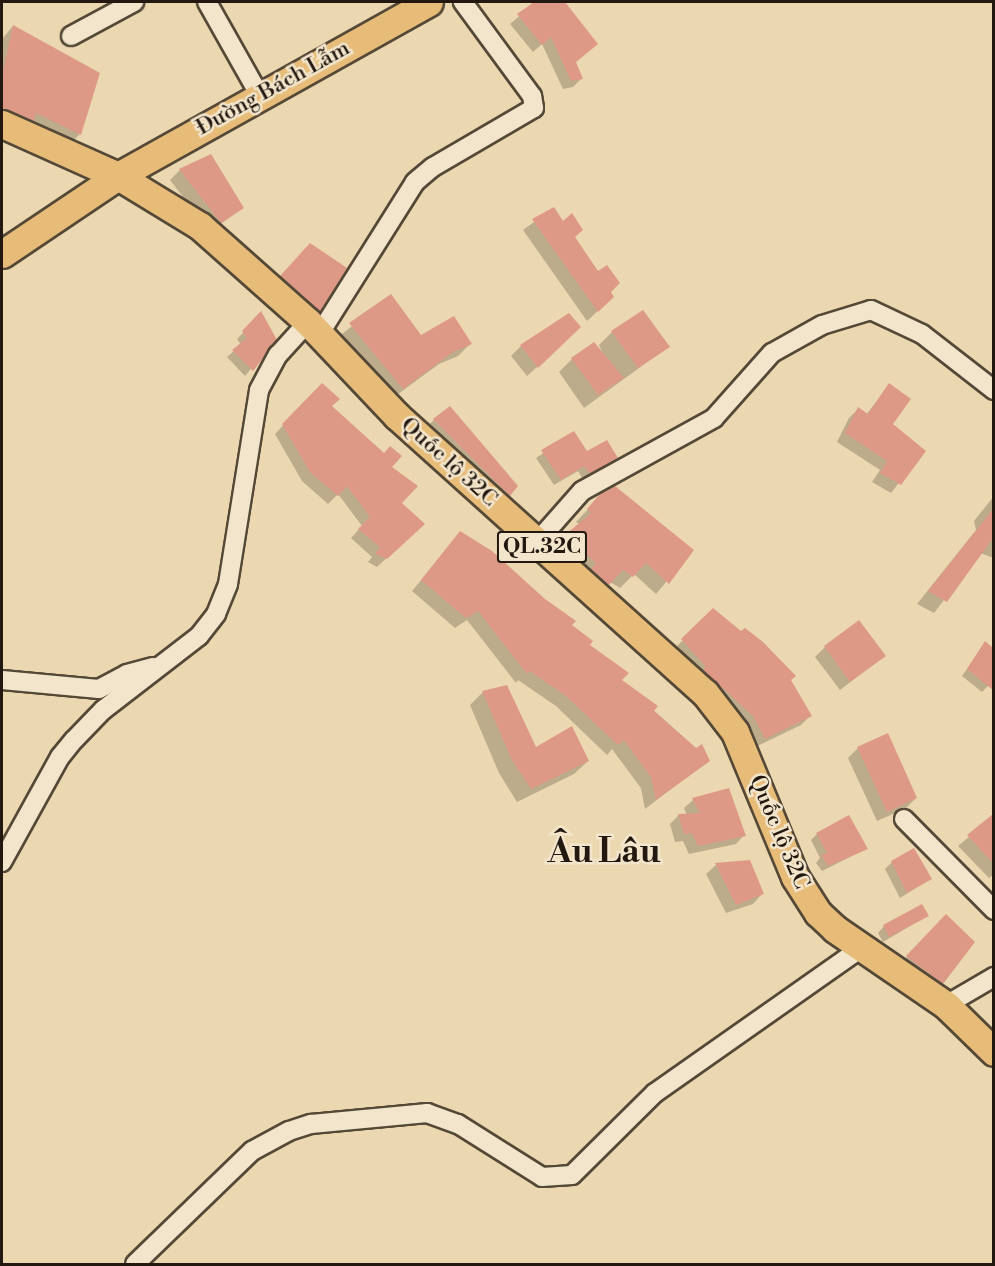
<!DOCTYPE html>
<meta charset="utf-8">
<style>
body{margin:0}
#map{position:relative;width:995px;height:1266px;overflow:hidden;background:#ebd7b0;font-family:"Libre Bodoni",serif}
div>[style]{position:absolute}
.shadow>*{inset:0;background:#0003}
.building>*{inset:0;background:#de9986}
.roads{filter:drop-shadow(2px 0 #544837) drop-shadow(-2px 0 #544837) drop-shadow(0 2px #544837) drop-shadow(0 -2px #544837)}
.street>*{height:18px;margin:-9px;padding:0 9px;transform-origin:9px;border-radius:9px;background:#f2e5cc}
.primary>*{height:27px;margin:-13.5px;padding:0 13.5px;transform-origin:13.5px;border-radius:13.5px;background:#e6bc78}
span{translate:-50% -50%;white-space:nowrap;text-align:center;line-height:1.15;-webkit-text-stroke:5px #f2e5cc;paint-order:stroke}
.shield-label span{padding:2px 4px;background:#f2e5cc;border:2px solid;border-radius:4px;-webkit-text-stroke-width:0}
.shield-label{font-size:21px;color:#22180f;font-weight:700}
.street-label{font-size:22px;color:#22180f}
.town-label{font-size:34px;color:#22180f;font-weight:700}
.frame{position:absolute;inset:0;border:3px solid #22180f;pointer-events:none}
</style>
<div id="map">
<div class="shadow">
<div style="clip-path:polygon(536px 2px,564px 2px,596px 44px,575px 63px,582px 78px,573px 87px,563px 89px,542px 44px,533px 52px,510px 24px)"></div>
<div style="clip-path:polygon(13px 26px,98px 73px,79px 135px,68px 146px,2px 123px,2px 39px)"></div>
<div style="clip-path:polygon(180px 170px,242px 208px,210px 232px,170px 180px)"></div>
<div style="clip-path:polygon(553px 208px,610px 292px,603px 306px,587px 321px,523px 230px)"></div>
<div style="clip-path:polygon(301px 255px,319px 311px,309px 320px,271px 286px)"></div>
<div style="clip-path:polygon(391px 296px,421px 337px,470px 344px,458px 356px,439px 364px,390px 400px,338px 337px)"></div>
<div style="clip-path:polygon(261px 314px,275px 339px,245px 376px,227px 357px,241px 345px,237px 339px)"></div>
<div style="clip-path:polygon(612px 332px,668px 347px,584px 408px,559px 372px,572px 359px,605px 358px,599px 345px)"></div>
<div style="clip-path:polygon(570px 337px,527px 376px,511px 356px,521px 346px)"></div>
<div style="clip-path:polygon(322px 385px,330px 407px,390px 467px,400px 504px,414px 532px,377px 567px,368px 562px,372px 557px,351px 538px,362px 526px,338px 494px,328px 504px,302px 481px,275px 434px)"></div>
<div style="clip-path:polygon(889px 385px,891px 424px,924px 451px,891px 493px,872px 482px,880px 470px,837px 442px,849px 418px,858px 409px,866px 415px)"></div>
<div style="clip-path:polygon(434px 420px,516px 486px,499px 505px,424px 429px)"></div>
<div style="clip-path:polygon(573px 433px,586px 453px,616px 458px,583px 479px,578px 471px,554px 485px,536px 458px)"></div>
<div style="clip-path:polygon(994px 496px,994px 558px,980px 553px,934px 613px,917px 604px,976px 530px,974px 521px)"></div>
<div style="clip-path:polygon(589px 508px,692px 551px,656px 594px,634px 574px,620px 588px,610px 582px,596px 596px,554px 547px,579px 524px,576px 522px)"></div>
<div style="clip-path:polygon(461px 532px,570px 625px,620px 680px,709px 760px,645px 809px,641px 788px,612px 749px,607px 755px,556px 706px,518px 680px,516px 683px,467px 620px,455px 628px,412px 591px)"></div>
<div style="clip-path:polygon(713px 610px,790px 680px,810px 716px,801px 725px,755px 747px,674px 649px)"></div>
<div style="clip-path:polygon(985px 643px,994px 650px,994px 680px,982px 692px,962px 676px)"></div>
<div style="clip-path:polygon(825px 647px,884px 656px,840px 690px,815px 657px)"></div>
<div style="clip-path:polygon(483px 692px,535px 749px,588px 761px,574px 774px,517px 802px,499px 773px,470px 705px)"></div>
<div style="clip-path:polygon(858px 748px,916px 798px,906px 808px,877px 821px,848px 758px)"></div>
<div style="clip-path:polygon(693px 800px,744px 835px,736px 844px,689px 854px,683px 841px,675px 842px,670px 824px,679px 815px,687px 815px,684px 808px)"></div>
<div style="clip-path:polygon(994px 816px,994px 874px,989px 878px,958px 846px)"></div>
<div style="clip-path:polygon(817px 834px,866px 849px,822px 871px,816px 863px,820px 858px,811px 840px)"></div>
<div style="clip-path:polygon(892px 862px,930px 879px,900px 898px,885px 869px)"></div>
<div style="clip-path:polygon(716px 865px,762px 894px,753px 904px,726px 913px,706px 874px)"></div>
<div style="clip-path:polygon(927px 916px,883px 942px,878px 933px,884px 926px)"></div>
<div style="clip-path:polygon(946px 916px,942px 983px,934px 991px,899px 965px)"></div>
</div>
<div class="building">
<div style="clip-path:polygon(534px 2px,565px 2px,598px 44px,576px 62px,583px 79px,571px 81px,551px 37px,542px 45px,517px 14px)"></div>
<div style="clip-path:polygon(13px 25px,100px 73px,81px 135px,36px 113px,34px 121px,2px 108px,2px 76px)"></div>
<div style="clip-path:polygon(211px 154px,244px 208px,221px 223px,179px 169px)"></div>
<div style="clip-path:polygon(554px 207px,563px 221px,572px 213px,583px 230px,575px 237px,598px 271px,607px 265px,620px 283px,611px 292px,614px 297px,598px 312px,532px 219px)"></div>
<div style="clip-path:polygon(310px 243px,347px 268px,320px 312px,280px 276px)"></div>
<div style="clip-path:polygon(391px 294px,421px 335px,454px 316px,472px 344px,453px 352px,403px 389px,349px 323px)"></div>
<div style="clip-path:polygon(643px 310px,670px 347px,638px 368px,611px 331px)"></div>
<div style="clip-path:polygon(261px 311px,277px 340px,253px 371px,232px 350px,247px 338px,242px 331px)"></div>
<div style="clip-path:polygon(569px 313px,581px 327px,538px 368px,520px 345px)"></div>
<div style="clip-path:polygon(594px 342px,624px 378px,598px 395px,571px 358px)"></div>
<div style="clip-path:polygon(322px 383px,340px 399px,332px 406px,384px 453px,390px 446px,402px 456px,392px 467px,418px 486px,402px 503px,425px 524px,387px 559px,375px 554px,380px 547px,358px 529px,370px 517px,347px 486px,338px 496px,310px 472px,282px 424px)"></div>
<div style="clip-path:polygon(889px 383px,911px 399px,893px 424px,926px 451px,901px 485px,880px 473px,887px 461px,845px 433px,858px 407px,868px 414px)"></div>
<div style="clip-path:polygon(450px 406px,518px 486px,510px 496px,433px 419px)"></div>
<div style="clip-path:polygon(574px 431px,587px 451px,607px 440px,618px 458px,590px 474px,584px 466px,561px 480px,541px 450px)"></div>
<div style="clip-path:polygon(615px 486px,694px 550px,669px 584px,646px 563px,633px 577px,623px 570px,609px 585px,591px 569px,596px 563px,565px 535px,591px 513px,587px 509px,600px 494px)"></div>
<div style="clip-path:polygon(993px 509px,993px 538px,947px 602px,928px 591px)"></div>
<div style="clip-path:polygon(460px 531px,492px 551px,545px 599px,576px 621px,572px 625px,593px 641px,590px 645px,629px 673px,622px 680px,658px 706px,654px 711px,696px 748px,702px 744px,710px 761px,656px 800px,651px 777px,624px 740px,618px 745px,566px 696px,530px 671px,527px 674px,478px 611px,466px 618px,421px 580px)"></div>
<div style="clip-path:polygon(713px 608px,741px 631px,745px 628px,763px 642px,796px 676px,791px 680px,812px 716px,765px 739px,753px 716px,703px 670px,706px 667px,681px 639px)"></div>
<div style="clip-path:polygon(859px 620px,886px 656px,850px 682px,824px 646px)"></div>
<div style="clip-path:polygon(985px 641px,993px 648px,993px 690px,967px 669px)"></div>
<div style="clip-path:polygon(507px 685px,536px 747px,572px 726px,589px 761px,531px 789px,512px 760px,482px 691px)"></div>
<div style="clip-path:polygon(888px 733px,917px 798px,887px 812px,857px 747px)"></div>
<div style="clip-path:polygon(729px 788px,746px 836px,698px 846px,692px 833px,684px 834px,678px 814px,700px 813px,692px 798px)"></div>
<div style="clip-path:polygon(993px 814px,993px 863px,967px 835px)"></div>
<div style="clip-path:polygon(849px 815px,868px 849px,828px 866px,821px 855px,827px 853px,816px 833px)"></div>
<div style="clip-path:polygon(914px 848px,932px 879px,907px 893px,891px 861px)"></div>
<div style="clip-path:polygon(750px 860px,764px 894px,736px 905px,715px 863px)"></div>
<div style="clip-path:polygon(922px 904px,929px 916px,889px 937px,883px 925px)"></div>
<div style="clip-path:polygon(946px 914px,975px 942px,943px 984px,906px 956px)"></div>
</div>
<div class="roads">
<div class="street">
<div style="left:207px;top:2px;width:108px;rotate:60.6deg"></div>
<div style="left:71px;top:36px;width:72px;rotate:-28.4deg"></div>
<div style="left:320px;top:333px;width:178px;rotate:-57.8deg"></div>
<div style="left:415px;top:182px;width:23px;rotate:-40deg"></div>
<div style="left:433px;top:167px;width:117px;rotate:-30.3deg"></div>
<div style="left:534px;top:108px;width:12px;rotate:-99deg"></div>
<div style="left:532px;top:96px;width:117px;rotate:-126.3deg"></div>
<div style="left:537px;top:542px;width:68px;rotate:-48.6deg"></div>
<div style="left:582px;top:491px;width:151px;rotate:-28.9deg"></div>
<div style="left:714px;top:418px;width:87px;rotate:-48.3deg"></div>
<div style="left:772px;top:353px;width:57px;rotate:-29.2deg"></div>
<div style="left:822px;top:325px;width:51px;rotate:-17deg"></div>
<div style="left:871px;top:310px;width:56px;rotate:25.2deg"></div>
<div style="left:922px;top:334px;width:91px;rotate:37.9deg"></div>
<div style="left:2px;top:680px;width:97px;rotate:5.3deg"></div>
<div style="left:99px;top:689px;width:32px;rotate:-28deg"></div>
<div style="left:127px;top:674px;width:27px;rotate:-15deg"></div>
<div style="left:904px;top:819px;width:128px;rotate:45.3deg"></div>
<div style="left:2px;top:862px;width:120px;rotate:-61.1deg"></div>
<div style="left:60px;top:757px;width:22px;rotate:-51deg"></div>
<div style="left:74px;top:740px;width:42px;rotate:-46deg"></div>
<div style="left:103px;top:710px;width:121px;rotate:-37.6deg"></div>
<div style="left:199px;top:636px;width:28px;rotate:-52deg"></div>
<div style="left:216px;top:614px;width:32px;rotate:-68deg"></div>
<div style="left:228px;top:584px;width:196px;rotate:-80.9deg"></div>
<div style="left:259px;top:390px;width:40px;rotate:-62deg"></div>
<div style="left:278px;top:355px;width:45px;rotate:-47.7deg"></div>
<div style="left:946px;top:1005px;width:56px;rotate:-30.3deg"></div>
<div style="left:135px;top:1264px;width:163px;rotate:-44deg"></div>
<div style="left:252px;top:1151px;width:42px;rotate:-28.4deg"></div>
<div style="left:289px;top:1131px;width:23px;rotate:-18deg"></div>
<div style="left:311px;top:1124px;width:117px;rotate:-5.4deg"></div>
<div style="left:427px;top:1113px;width:33px;rotate:20deg"></div>
<div style="left:458px;top:1124px;width:99px;rotate:32.2deg"></div>
<div style="left:542px;top:1177px;width:30px;rotate:-4deg"></div>
<div style="left:572px;top:1175px;width:117px;rotate:-44.7deg"></div>
<div style="left:655px;top:1093px;width:252px;rotate:-35.1deg"></div>
</div>
<div class="primary">
<div style="left:2px;top:124px;width:127px;rotate:24.1deg"></div>
<div style="left:118px;top:176px;width:96px;rotate:31.4deg"></div>
<div style="left:200px;top:226px;width:144px;rotate:41.6deg"></div>
<div style="left:308px;top:322px;width:129px;rotate:46.6deg"></div>
<div style="left:397px;top:416px;width:414px;rotate:42deg"></div>
<div style="left:705px;top:693px;width:49px;rotate:52.4deg"></div>
<div style="left:735px;top:732px;width:157px;rotate:67.5deg"></div>
<div style="left:795px;top:877px;width:43px;rotate:57.4deg"></div>
<div style="left:818px;top:913px;width:23px;rotate:43deg"></div>
<div style="left:835px;top:929px;width:135px;rotate:34.4deg"></div>
<div style="left:946px;top:1005px;width:67px;rotate:44.4deg"></div>
<div style="left:2px;top:254px;width:140px;rotate:-33.9deg"></div>
<div style="left:118px;top:176px;width:356px;rotate:-29.2deg"></div>
</div>
</div>
<div class="shield-label">
<span style="left:542px;top:547px">QL.32C</span>
</div>
<div class="street-label">
<span style="left:273px;top:88px;rotate:-29deg">Đường Bách Lẫm</span>
<span style="left:449px;top:462px;rotate:42deg">Quốc lộ 32C</span>
<span style="left:779px;top:832px;rotate:67deg">Quốc lộ 32C</span>
</div>
<div class="town-label">
<span style="left:604px;top:853px">Âu Lâu</span>
</div>
<div class="frame"></div>
</div>
